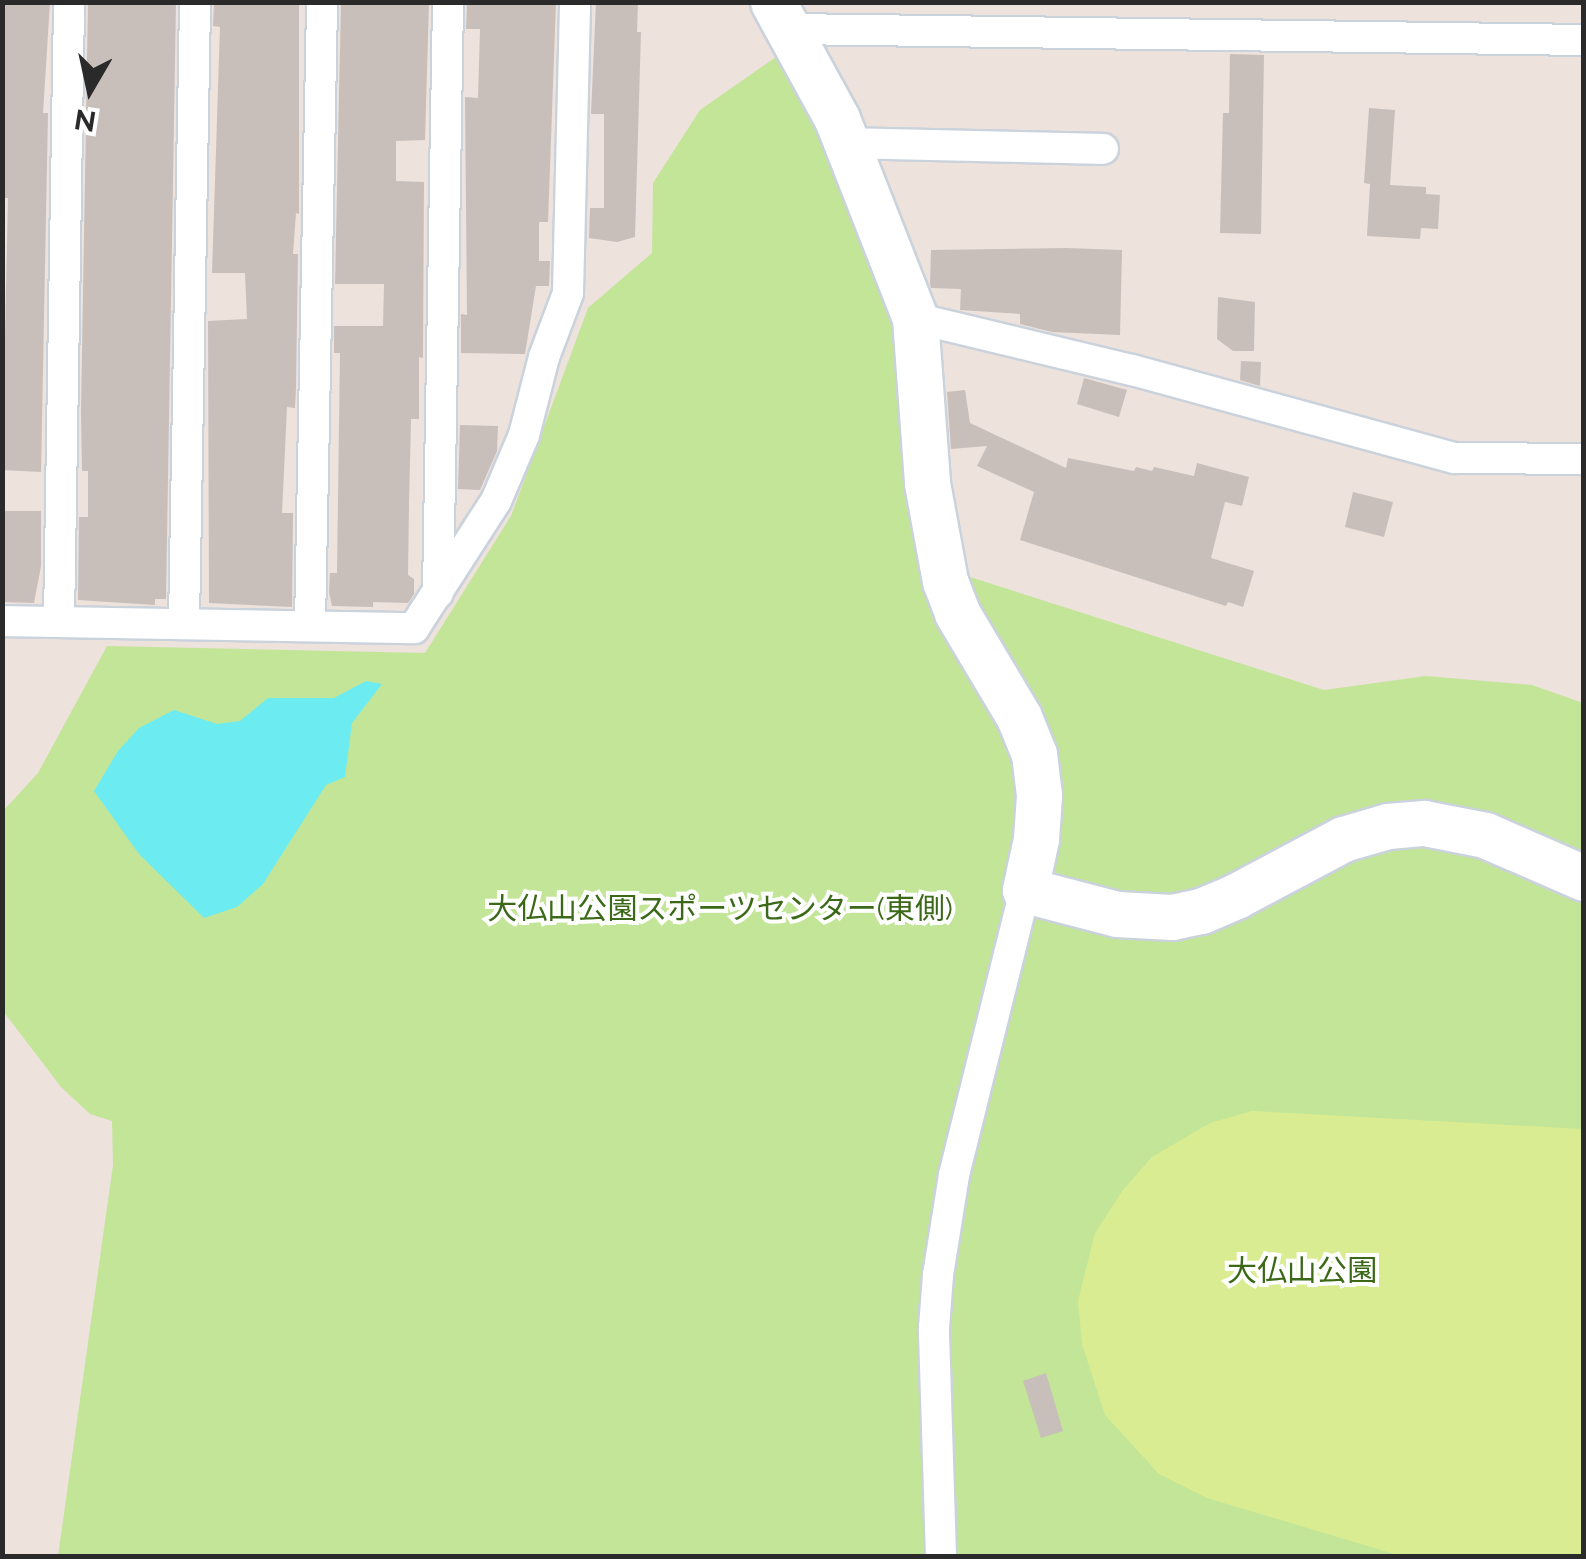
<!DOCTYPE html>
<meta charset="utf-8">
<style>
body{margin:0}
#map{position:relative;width:1586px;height:1559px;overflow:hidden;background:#ede2dc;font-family:Raleway,"Noto Sans JP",sans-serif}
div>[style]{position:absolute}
.green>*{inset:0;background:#c3e597}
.pitch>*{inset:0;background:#daec92}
.water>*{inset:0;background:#6cecf1}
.building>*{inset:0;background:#c8bfbb}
.roads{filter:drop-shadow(2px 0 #cad2dc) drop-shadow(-2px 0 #cad2dc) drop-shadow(0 2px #cad2dc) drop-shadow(0 -2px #cad2dc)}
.street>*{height:30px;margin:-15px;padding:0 15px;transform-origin:15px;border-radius:15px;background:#fff}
.secondary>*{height:45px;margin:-22.5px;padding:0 22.5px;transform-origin:22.5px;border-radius:22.5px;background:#fff}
span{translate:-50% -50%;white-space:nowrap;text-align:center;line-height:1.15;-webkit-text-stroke:8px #fff;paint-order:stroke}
.park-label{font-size:30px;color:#3b6918}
.frame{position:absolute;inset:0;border:5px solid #2a2a2a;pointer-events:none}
.north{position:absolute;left:40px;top:40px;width:100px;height:100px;-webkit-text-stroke:8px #fff;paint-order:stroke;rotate:189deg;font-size:28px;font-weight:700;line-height:40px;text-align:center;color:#2a2a2a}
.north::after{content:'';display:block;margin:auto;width:35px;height:45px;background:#2a2a2a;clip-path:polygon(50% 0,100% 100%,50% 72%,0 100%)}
</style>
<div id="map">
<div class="green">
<div style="clip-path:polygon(776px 57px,832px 163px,895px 322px,923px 562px,1324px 690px,1426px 676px,1532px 685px,1583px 703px,1583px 1556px,58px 1556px,113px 1165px,112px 1121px,90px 1114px,61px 1087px,3px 1011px,3px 811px,38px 773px,107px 646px,425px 653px,511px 516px,588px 308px,652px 253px,653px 183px,700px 110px)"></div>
</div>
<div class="pitch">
<div style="clip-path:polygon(1252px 1111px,1583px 1129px,1583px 1556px,1401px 1556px,1207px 1498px,1159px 1474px,1105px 1415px,1082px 1344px,1078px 1301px,1095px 1233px,1123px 1190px,1152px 1157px,1210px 1123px)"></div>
</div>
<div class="water">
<div style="clip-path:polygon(366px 681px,382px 684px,352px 723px,345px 777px,326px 785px,263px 884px,237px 907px,204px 918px,139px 854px,94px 791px,118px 751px,139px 728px,174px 710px,217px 724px,240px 721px,268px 698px,334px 698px)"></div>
</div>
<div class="building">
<div style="clip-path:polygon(2px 2px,50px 2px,43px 113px,48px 113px,41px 472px,2px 470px,8px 198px,2px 198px)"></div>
<div style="clip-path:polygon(88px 2px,176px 2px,166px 599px,155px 599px,155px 605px,78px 600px,79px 517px,88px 517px,88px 471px,82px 471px,81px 412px)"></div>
<div style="clip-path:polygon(214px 2px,299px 2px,299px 214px,296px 213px,293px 254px,298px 254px,296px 388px,295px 408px,287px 407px,282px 513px,293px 513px,292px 607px,209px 603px,208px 321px,247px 319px,245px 273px,212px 273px,220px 27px,213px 26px)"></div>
<div style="clip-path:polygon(341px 2px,429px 2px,425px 140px,396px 141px,396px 181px,424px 182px,423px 358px,419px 357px,419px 419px,411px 419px,409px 503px,408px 575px,414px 579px,414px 594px,408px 603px,373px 602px,373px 607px,332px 606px,329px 592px,330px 573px,337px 573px,340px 353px,334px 353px,334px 326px,383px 326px,384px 284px,335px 284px)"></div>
<div style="clip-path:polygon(556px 2px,548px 222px,539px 222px,539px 261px,550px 261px,549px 286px,536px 286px,525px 354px,461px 353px,461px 314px,467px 315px,465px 97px,478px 98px,480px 29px,466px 29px,467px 4px)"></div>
<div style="clip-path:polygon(596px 2px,638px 2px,637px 32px,641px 32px,635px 237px,617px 242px,589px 238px,590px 208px,604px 208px,604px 114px,591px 114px)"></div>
<div style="clip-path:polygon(1230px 54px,1264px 55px,1261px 234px,1220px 233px,1223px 113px,1229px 113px)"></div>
<div style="clip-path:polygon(1369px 108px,1395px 110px,1390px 185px,1426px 187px,1426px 194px,1440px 195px,1438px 229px,1421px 228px,1420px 239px,1367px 236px,1370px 184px,1364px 183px)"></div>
<div style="clip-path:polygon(1066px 248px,1122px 250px,1120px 335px,1052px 332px,1020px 324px,1020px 314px,960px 310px,961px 289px,931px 288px,930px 283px,931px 250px)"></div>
<div style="clip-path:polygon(1218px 297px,1255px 302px,1254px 351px,1233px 351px,1217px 339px)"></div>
<div style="clip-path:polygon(1241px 361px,1261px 362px,1260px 386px,1240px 380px)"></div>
<div style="clip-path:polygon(1084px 378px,1127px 390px,1119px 417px,1077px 404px)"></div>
<div style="clip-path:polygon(965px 390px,970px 423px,1066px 468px,1068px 458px,1134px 471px,1136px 467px,1152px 471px,1154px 467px,1194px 476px,1197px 463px,1249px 477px,1242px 506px,1225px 502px,1211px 558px,1254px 571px,1243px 607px,1228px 602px,1226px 606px,1020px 540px,1034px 492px,977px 466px,987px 446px,951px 449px,947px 392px)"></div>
<div style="clip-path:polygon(460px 425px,498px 426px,497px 451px,480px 490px,458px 489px)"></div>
<div style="clip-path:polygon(1353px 492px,1393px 502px,1384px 537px,1345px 527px)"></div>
<div style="clip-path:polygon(2px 511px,41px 511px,41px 566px,34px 603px,2px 602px)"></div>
<div style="clip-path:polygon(1046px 1373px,1063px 1431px,1041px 1438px,1023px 1381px)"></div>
</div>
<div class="roads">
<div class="street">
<div style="left:789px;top:29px;width:795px;rotate:0.79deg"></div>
<div style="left:847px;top:143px;width:256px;rotate:1.3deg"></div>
<div style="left:915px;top:318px;width:223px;rotate:13.5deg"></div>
<div style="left:1132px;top:370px;width:334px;rotate:15.3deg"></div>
<div style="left:1454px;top:458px;width:130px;rotate:0.4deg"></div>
<div style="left:438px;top:593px;width:591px;rotate:-89.03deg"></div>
<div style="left:2px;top:621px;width:412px;rotate:1deg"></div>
<div style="left:414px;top:628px;width:151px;rotate:-57.2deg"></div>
<div style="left:496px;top:501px;width:72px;rotate:-67deg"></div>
<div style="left:524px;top:435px;width:81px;rotate:-75.6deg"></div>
<div style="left:544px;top:357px;width:68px;rotate:-69.4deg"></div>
<div style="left:568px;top:293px;width:291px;rotate:-88.6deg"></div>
<div style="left:59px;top:621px;width:619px;rotate:-89.07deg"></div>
<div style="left:184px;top:622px;width:620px;rotate:-88.98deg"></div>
<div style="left:310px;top:624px;width:622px;rotate:-88.89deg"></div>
<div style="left:941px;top:1556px;width:228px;rotate:-91.8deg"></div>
<div style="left:934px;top:1328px;width:53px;rotate:-85.7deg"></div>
<div style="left:938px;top:1275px;width:101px;rotate:-80.9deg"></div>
<div style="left:954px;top:1175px;width:294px;rotate:-76deg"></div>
</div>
<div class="secondary">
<div style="left:773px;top:2px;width:133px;rotate:61.3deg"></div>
<div style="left:837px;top:119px;width:214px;rotate:68.6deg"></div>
<div style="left:915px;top:318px;width:165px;rotate:85.8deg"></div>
<div style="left:927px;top:483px;width:100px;rotate:79.6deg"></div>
<div style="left:945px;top:581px;width:34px;rotate:69deg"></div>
<div style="left:957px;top:613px;width:121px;rotate:59.2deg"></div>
<div style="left:1019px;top:717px;width:40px;rotate:68deg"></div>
<div style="left:1034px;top:754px;width:41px;rotate:83deg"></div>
<div style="left:1039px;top:795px;width:44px;rotate:93.9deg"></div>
<div style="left:1036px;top:839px;width:52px;rotate:102.2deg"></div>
<div style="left:1025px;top:890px;width:95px;rotate:14.6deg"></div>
<div style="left:1117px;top:914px;width:55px;rotate:3.1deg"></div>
<div style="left:1172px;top:917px;width:30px;rotate:-12deg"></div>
<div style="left:1201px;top:911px;width:38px;rotate:-23deg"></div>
<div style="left:1236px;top:896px;width:121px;rotate:-28deg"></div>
<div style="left:1343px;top:839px;width:47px;rotate:-16.1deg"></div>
<div style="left:1388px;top:826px;width:36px;rotate:-5deg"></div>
<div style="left:1424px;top:823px;width:62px;rotate:11.1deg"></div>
<div style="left:1485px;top:835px;width:108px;rotate:23.5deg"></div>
</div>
</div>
<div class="park-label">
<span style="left:720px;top:909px">大仏山公園スポーツセンター(東側)</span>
<span style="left:1302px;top:1271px">大仏山公園</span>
</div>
<div class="frame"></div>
<div class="north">N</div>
</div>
